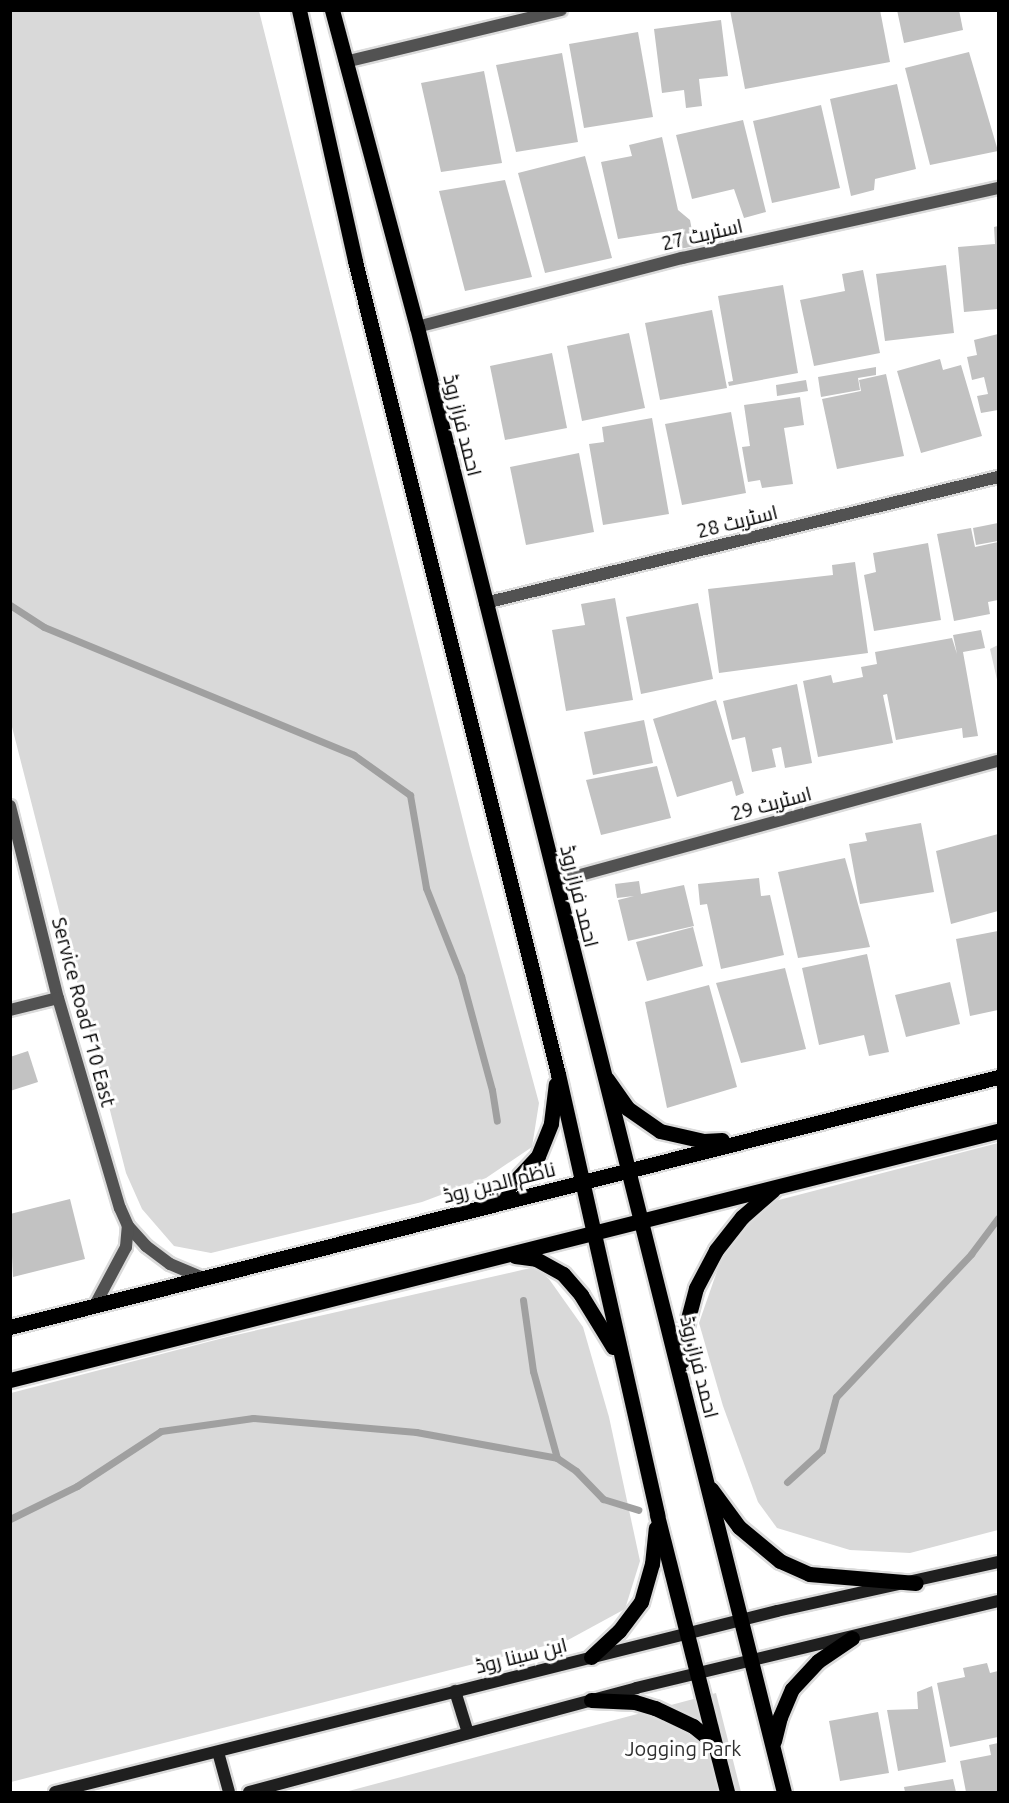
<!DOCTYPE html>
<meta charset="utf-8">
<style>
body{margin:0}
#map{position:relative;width:1009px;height:1803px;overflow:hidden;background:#fff;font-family:Ubuntu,Cairo,sans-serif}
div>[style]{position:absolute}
.green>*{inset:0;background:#d9d9d9}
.stream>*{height:7px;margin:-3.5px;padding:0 3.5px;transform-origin:3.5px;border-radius:3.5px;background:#a0a0a0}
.building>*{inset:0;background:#c2c2c2}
.roads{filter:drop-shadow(2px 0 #dbdbdb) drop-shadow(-2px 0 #dbdbdb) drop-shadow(0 2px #dbdbdb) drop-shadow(0 -2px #dbdbdb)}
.minor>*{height:12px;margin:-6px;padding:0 6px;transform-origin:6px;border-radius:6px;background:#525252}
.tertiary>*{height:12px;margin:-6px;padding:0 6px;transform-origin:6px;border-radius:6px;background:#525252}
.secondary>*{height:12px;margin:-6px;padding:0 6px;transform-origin:6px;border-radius:6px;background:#1f1f1f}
.primary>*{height:15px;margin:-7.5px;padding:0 7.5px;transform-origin:7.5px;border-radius:7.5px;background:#000}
span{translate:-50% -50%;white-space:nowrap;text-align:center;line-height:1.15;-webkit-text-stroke:6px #fff;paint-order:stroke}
.street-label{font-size:20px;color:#000}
.park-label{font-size:20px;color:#303030}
.frame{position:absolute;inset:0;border:12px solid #000;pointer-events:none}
</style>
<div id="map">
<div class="green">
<div style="clip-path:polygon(10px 11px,259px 11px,470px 848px,539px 1103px,532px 1147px,486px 1178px,422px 1202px,211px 1253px,174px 1246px,142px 1209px,126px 1173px,11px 723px)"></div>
<div style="clip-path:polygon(998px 645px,998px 684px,990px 649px)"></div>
<div style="clip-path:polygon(998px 1143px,998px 1530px,910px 1553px,850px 1550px,777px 1528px,758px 1502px,723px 1406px,699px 1323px,725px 1248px,771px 1202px)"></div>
<div style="clip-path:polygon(535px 1267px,549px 1279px,583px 1327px,609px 1417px,640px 1561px,625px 1609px,568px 1640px,11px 1782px,11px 1393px,227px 1337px)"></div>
<div style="clip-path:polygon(716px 1693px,741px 1792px,345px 1792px)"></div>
</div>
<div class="stream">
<div style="left:10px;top:605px;width:40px;rotate:32.9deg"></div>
<div style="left:44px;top:627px;width:335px;rotate:22.4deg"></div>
<div style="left:354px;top:755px;width:69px;rotate:35.5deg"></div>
<div style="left:410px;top:795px;width:94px;rotate:80.2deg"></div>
<div style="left:426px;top:888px;width:95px;rotate:68.3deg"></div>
<div style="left:461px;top:976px;width:118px;rotate:74.8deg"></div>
<div style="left:492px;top:1090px;width:31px;rotate:81deg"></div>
<div style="left:523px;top:1300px;width:72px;rotate:82deg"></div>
<div style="left:533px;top:1371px;width:90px;rotate:74.6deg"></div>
<div style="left:787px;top:1482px;width:47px;rotate:-42.4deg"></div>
<div style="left:822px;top:1450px;width:55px;rotate:-75.2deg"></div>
<div style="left:836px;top:1397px;width:197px;rotate:-46.6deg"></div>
<div style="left:971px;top:1254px;width:45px;rotate:-53.1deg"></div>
<div style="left:10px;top:1519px;width:75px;rotate:-26.2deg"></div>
<div style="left:77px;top:1486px;width:100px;rotate:-33.2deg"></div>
<div style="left:161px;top:1431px;width:93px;rotate:-8deg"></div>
<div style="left:253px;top:1418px;width:164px;rotate:4.9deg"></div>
<div style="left:416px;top:1432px;width:143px;rotate:10.4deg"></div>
<div style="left:557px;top:1458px;width:23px;rotate:34deg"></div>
<div style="left:576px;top:1471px;width:39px;rotate:46deg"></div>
<div style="left:603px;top:1499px;width:37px;rotate:17deg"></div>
</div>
<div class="building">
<div style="clip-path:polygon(730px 10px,880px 10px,890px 62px,745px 89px)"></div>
<div style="clip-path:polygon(897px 10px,959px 10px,963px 30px,904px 43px)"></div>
<div style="clip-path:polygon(721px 20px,728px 76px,699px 79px,702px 106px,686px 108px,684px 90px,662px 93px,654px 29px)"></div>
<div style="clip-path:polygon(638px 32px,653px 117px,584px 128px,569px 44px)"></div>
<div style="clip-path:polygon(969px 52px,998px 151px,930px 165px,905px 68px)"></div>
<div style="clip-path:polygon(562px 53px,578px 142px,516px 152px,496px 65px)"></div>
<div style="clip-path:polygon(484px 71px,502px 163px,441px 172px,421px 83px)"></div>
<div style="clip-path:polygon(897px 84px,916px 169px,875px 179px,874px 190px,851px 196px,830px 99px)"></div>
<div style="clip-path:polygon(821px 105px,840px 188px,772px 203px,753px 121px)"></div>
<div style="clip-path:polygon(743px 120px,766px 212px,744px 218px,734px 189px,692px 199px,676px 135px)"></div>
<div style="clip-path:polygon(662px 137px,678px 210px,690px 220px,695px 246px,675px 250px,670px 231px,618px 239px,601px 162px,632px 156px,629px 145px)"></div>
<div style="clip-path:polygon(585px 156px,612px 258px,545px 273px,518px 173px)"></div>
<div style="clip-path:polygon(505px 180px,532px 277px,465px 291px,439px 191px)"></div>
<div style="clip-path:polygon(998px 226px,998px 309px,964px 312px,958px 247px,995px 244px,994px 227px)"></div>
<div style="clip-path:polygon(946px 265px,954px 333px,885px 341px,876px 274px)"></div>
<div style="clip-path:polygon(863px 270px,880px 353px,814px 366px,800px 300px,845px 291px,842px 274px)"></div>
<div style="clip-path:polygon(783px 285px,798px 373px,729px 386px,728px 382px,733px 381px,718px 296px)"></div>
<div style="clip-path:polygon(712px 310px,727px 388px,660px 400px,645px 323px)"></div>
<div style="clip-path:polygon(629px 333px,645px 408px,582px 421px,567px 346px)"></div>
<div style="clip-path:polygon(998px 334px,998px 410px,981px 413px,977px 396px,988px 394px,984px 377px,972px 380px,967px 357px,977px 355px,974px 340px)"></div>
<div style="clip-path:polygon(552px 353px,567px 428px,505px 440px,490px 366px)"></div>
<div style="clip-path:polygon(940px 359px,943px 370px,961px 365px,982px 436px,921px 453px,897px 371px)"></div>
<div style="clip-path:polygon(876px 367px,876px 375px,858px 378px,860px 390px,821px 397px,818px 377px)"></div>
<div style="clip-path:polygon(886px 374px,904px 456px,837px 469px,822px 399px,861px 391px,859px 380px)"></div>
<div style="clip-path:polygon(806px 380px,808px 391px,777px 396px,776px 385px)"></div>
<div style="clip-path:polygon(800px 397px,804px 425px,784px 428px,793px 484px,762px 488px,760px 480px,748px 482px,742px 447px,750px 446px,744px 405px)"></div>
<div style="clip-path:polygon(731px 412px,746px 493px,682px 505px,665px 424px)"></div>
<div style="clip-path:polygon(652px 418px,669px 514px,603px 525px,589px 444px,604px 442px,602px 427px)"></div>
<div style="clip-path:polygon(579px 453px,594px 532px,526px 545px,510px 467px)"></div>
<div style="clip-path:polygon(998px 523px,998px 541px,976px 545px,973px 528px)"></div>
<div style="clip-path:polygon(971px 528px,975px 547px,998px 542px,998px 600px,988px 602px,990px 614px,954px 621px,937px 534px)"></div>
<div style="clip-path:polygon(928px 543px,941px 620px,874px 631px,864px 575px,876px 572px,873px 553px)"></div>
<div style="clip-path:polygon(855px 562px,868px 653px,719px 673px,708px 589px,833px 575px,832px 565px)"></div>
<div style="clip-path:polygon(615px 598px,633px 700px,566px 711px,552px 630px,585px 625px,581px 604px)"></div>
<div style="clip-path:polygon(698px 603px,713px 679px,641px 694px,626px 617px)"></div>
<div style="clip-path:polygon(981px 630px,985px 648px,963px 652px,978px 736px,963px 738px,962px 728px,896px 740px,887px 694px,883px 695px,893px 743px,818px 757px,803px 681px,831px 675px,833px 683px,863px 677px,861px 667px,877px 664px,875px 652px,952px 638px,957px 654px,953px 635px)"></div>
<div style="clip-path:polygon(797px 684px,812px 763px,785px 768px,781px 747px,772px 749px,776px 767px,752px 772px,745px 737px,732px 740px,723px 701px)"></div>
<div style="clip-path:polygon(716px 700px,744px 793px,736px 796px,732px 781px,677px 797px,653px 719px)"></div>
<div style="clip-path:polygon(644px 720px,653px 763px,593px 775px,584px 732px)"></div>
<div style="clip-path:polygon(657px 766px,671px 818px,601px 835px,586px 780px)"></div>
<div style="clip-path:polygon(921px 823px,934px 892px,860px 904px,849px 844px,867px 841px,865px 833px)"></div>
<div style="clip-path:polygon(998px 834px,998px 911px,951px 924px,936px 851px)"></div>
<div style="clip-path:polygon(845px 858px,870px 947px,798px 958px,778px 872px)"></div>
<div style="clip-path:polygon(759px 878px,761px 896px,770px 895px,784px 955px,721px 969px,707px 904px,700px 905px,698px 884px)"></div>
<div style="clip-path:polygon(639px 881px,641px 894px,684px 885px,694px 926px,628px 941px,618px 900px,634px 896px,617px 898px,615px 884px)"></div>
<div style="clip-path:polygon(693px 927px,703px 966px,647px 981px,636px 942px)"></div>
<div style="clip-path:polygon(998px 931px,998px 1010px,970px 1016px,956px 939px)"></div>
<div style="clip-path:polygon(867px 954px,889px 1052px,869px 1056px,864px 1035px,819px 1045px,802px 968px)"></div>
<div style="clip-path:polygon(785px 968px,806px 1049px,741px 1063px,716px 983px)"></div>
<div style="clip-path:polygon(950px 982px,960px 1024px,906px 1037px,895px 995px)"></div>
<div style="clip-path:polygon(709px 985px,737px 1087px,667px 1108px,645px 1002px)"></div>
<div style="clip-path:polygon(28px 1051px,38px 1082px,10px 1091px,10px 1057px)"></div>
<div style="clip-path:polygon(70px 1199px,85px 1259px,13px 1277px,10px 1214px)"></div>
<div style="clip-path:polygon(987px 1663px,990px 1673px,998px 1671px,998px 1737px,950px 1747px,937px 1683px,965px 1677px,963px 1668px)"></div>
<div style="clip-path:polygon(932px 1686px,946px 1762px,898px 1771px,887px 1710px,918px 1709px,917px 1692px)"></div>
<div style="clip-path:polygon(878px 1712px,889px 1773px,840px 1781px,829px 1721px)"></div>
<div style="clip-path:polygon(998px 1743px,998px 1792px,966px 1792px,960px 1761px,991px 1755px,989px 1745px)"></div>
<div style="clip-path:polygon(953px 1779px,956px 1792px,905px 1792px,904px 1787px)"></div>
</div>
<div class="roads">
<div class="minor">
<div style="left:345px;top:62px;width:222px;rotate:-13.5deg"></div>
<div style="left:417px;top:327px;width:274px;rotate:-14.6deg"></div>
<div style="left:682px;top:258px;width:324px;rotate:-12.5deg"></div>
<div style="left:485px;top:603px;width:528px;rotate:-13.8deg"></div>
<div style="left:555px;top:882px;width:459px;rotate:-15.3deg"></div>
<div style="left:10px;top:1010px;width:49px;rotate:-14deg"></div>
</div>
<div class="tertiary">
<div style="left:10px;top:806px;width:198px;rotate:76deg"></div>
<div style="left:58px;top:998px;width:219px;rotate:73.6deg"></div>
<div style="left:120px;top:1208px;width:20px;rotate:66deg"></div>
<div style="left:128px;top:1226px;width:27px;rotate:48deg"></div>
<div style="left:146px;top:1246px;width:30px;rotate:37deg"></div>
<div style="left:170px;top:1264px;width:33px;rotate:23deg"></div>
<div style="left:95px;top:1305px;width:66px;rotate:-61.9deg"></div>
<div style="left:126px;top:1247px;width:21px;rotate:-85deg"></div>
</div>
<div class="secondary">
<div style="left:455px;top:1691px;width:44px;rotate:72.8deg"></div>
<div style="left:218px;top:1752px;width:41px;rotate:74.6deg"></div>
<div style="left:55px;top:1792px;width:744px;rotate:-14.07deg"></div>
<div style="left:777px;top:1611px;width:226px;rotate:-12.5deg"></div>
<div style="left:249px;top:1792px;width:401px;rotate:-15deg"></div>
<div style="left:636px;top:1688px;width:372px;rotate:-13.5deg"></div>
</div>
<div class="primary">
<div style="left:299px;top:10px;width:257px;rotate:77.4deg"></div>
<div style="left:355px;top:261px;width:838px;rotate:75.98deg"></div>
<div style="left:558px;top:1074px;width:452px;rotate:77.3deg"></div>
<div style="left:657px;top:1515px;width:286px;rotate:75.8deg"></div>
<div style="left:332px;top:10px;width:328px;rotate:75deg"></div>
<div style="left:417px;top:327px;width:1510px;rotate:75.94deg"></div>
<div style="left:607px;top:1079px;width:35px;rotate:55deg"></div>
<div style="left:627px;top:1108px;width:40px;rotate:34.9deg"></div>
<div style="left:660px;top:1131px;width:45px;rotate:12.8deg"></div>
<div style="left:704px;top:1141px;width:18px;rotate:-3deg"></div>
<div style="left:484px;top:1204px;width:32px;rotate:-35deg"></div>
<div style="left:510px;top:1186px;width:41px;rotate:-47deg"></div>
<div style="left:538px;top:1156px;width:35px;rotate:-68deg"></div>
<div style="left:551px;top:1123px;width:39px;rotate:-83deg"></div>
<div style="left:515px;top:1256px;width:21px;rotate:8deg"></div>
<div style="left:536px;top:1259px;width:31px;rotate:29deg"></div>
<div style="left:563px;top:1274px;width:28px;rotate:49deg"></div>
<div style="left:581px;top:1295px;width:61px;rotate:58.4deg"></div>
<div style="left:10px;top:1327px;width:1019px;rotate:-14.2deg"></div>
<div style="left:682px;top:1361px;width:31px;rotate:-84deg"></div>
<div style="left:685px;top:1330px;width:43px;rotate:-75.3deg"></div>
<div style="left:696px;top:1288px;width:43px;rotate:-62.2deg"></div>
<div style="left:716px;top:1250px;width:42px;rotate:-51.8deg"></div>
<div style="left:742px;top:1217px;width:41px;rotate:-41.1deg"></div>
<div style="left:10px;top:1380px;width:1019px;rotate:-14.15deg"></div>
<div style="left:711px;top:1489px;width:47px;rotate:53.6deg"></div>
<div style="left:739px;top:1527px;width:53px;rotate:39.7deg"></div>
<div style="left:780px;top:1561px;width:32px;rotate:24deg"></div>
<div style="left:809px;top:1574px;width:107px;rotate:4.8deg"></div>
<div style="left:591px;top:1657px;width:38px;rotate:-43deg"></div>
<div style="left:619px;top:1631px;width:36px;rotate:-53deg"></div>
<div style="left:641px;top:1602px;width:40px;rotate:-74deg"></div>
<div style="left:652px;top:1564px;width:36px;rotate:-84deg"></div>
<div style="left:591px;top:1700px;width:44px;rotate:2.6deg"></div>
<div style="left:635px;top:1702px;width:21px;rotate:17deg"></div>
<div style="left:655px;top:1708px;width:42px;rotate:25.3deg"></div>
<div style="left:693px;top:1726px;width:27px;rotate:39deg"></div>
<div style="left:774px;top:1741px;width:25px;rotate:-76deg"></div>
<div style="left:780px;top:1717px;width:30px;rotate:-67deg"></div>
<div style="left:792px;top:1689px;width:38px;rotate:-47deg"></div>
<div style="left:818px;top:1661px;width:41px;rotate:-34.1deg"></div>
</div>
</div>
<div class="street-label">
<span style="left:702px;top:234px;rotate:-13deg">اسٹریٹ 27</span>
<span style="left:463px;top:425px;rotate:76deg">احمد فراز روڈ</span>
<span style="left:737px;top:521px;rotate:-14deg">اسٹریٹ 28</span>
<span style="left:771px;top:803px;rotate:-15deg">اسٹریٹ 29</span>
<span style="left:580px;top:896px;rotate:76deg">احمد فراز روڈ</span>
<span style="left:84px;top:1012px;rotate:75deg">Service Road F10 East</span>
<span style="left:499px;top:1182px;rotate:-14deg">ناظم الدین روڈ</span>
<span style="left:700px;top:1367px;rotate:76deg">احمد فراز روڈ</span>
<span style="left:521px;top:1655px;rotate:-14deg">ابن سینا روڈ</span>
</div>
<div class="park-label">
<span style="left:683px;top:1748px">Jogging Park</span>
</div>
<div class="frame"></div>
</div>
